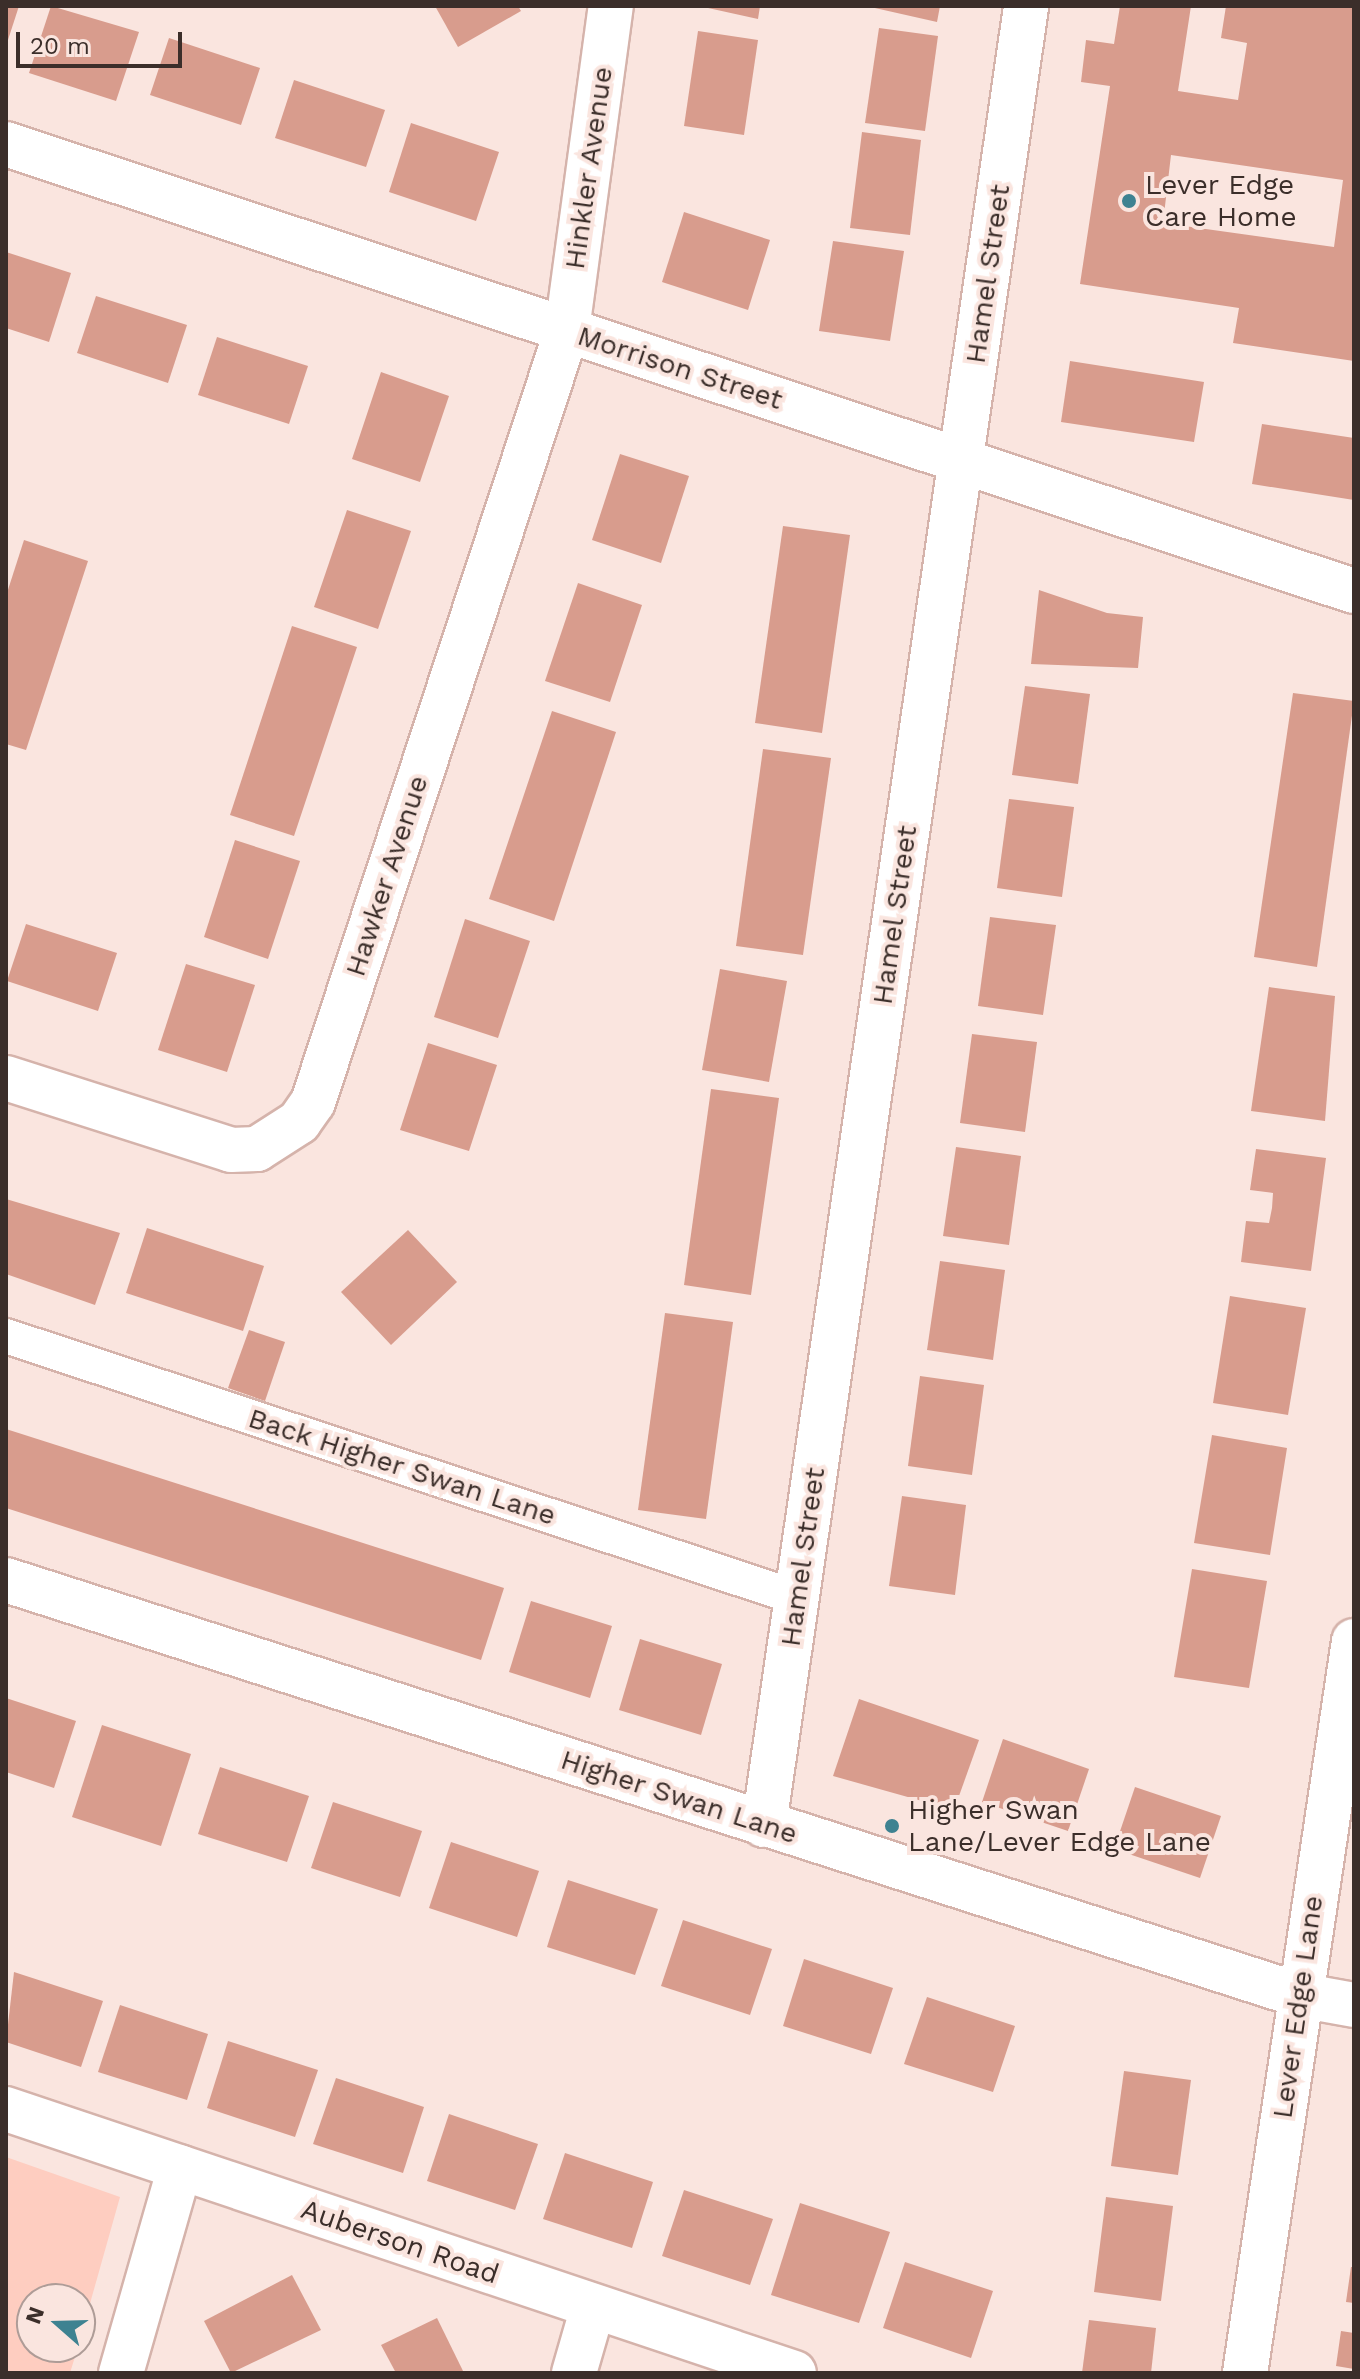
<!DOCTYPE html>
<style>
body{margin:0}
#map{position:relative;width:1360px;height:2379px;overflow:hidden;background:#fae5df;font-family:"Work Sans",sans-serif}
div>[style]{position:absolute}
.green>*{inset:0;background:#fecdc0}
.building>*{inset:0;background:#d89c8d}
.roads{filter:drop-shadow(2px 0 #d5b3ab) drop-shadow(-2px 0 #d5b3ab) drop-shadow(0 2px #d5b3ab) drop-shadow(0 -2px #d5b3ab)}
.lane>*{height:34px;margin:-17px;padding:0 17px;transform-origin:17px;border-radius:17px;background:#fff}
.street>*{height:44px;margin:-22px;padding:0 22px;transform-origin:22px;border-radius:22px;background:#fff}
.secondary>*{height:44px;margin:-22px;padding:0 22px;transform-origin:22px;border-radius:22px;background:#fff}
.dots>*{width:22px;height:22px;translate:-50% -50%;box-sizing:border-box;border:4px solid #fae5df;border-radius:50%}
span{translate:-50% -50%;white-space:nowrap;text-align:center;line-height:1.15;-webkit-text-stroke:8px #fae5df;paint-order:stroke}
.street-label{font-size:28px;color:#3b2e2a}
.poi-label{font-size:28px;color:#3b2e2a}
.left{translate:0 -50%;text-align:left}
.frame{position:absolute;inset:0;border:8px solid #3b2e2a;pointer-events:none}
.north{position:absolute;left:16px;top:2283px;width:80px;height:80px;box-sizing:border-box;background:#fae5df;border:2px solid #ae9c97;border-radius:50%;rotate:290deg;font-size:22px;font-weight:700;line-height:32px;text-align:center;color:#3b2e2a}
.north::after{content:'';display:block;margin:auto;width:28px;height:36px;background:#3e8291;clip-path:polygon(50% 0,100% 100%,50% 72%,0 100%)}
.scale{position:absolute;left:16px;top:32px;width:166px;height:36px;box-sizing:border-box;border:4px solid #3b2e2a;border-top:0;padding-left:10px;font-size:24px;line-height:28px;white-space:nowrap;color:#3b2e2a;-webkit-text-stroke:6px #fae5df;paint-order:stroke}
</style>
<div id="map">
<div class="green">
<div style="clip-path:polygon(6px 2157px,120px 2197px,80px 2339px,80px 2299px,32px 2299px,32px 2347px,78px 2347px,70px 2373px,6px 2373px)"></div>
</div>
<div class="building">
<div style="clip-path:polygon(6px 6px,19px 6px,7px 43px,6px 43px)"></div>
<div style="clip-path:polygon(51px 6px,139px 32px,116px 101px,29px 73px)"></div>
<div style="clip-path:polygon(435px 6px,518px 6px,521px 11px,458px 47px)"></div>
<div style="clip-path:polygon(699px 6px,760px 6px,758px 19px)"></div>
<div style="clip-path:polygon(866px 6px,940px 6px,937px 22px)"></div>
<div style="clip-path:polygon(evenodd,1120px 6px,1191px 6px,1178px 91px,1238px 100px,1247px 43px,1221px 38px,1226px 6px,1354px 6px,1354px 361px,1233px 343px,1239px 308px,1080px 284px,1110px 86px,1081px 82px,1086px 40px,1114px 44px,1120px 6px,1171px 155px,1343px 180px,1334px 247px,1163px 223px,1171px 155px)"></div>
<div style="clip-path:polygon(879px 28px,938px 36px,925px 131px,865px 123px)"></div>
<div style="clip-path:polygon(698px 31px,758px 40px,744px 135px,684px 126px)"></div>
<div style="clip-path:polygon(169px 38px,260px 68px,241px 125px,150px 95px)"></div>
<div style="clip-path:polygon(294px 80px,385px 110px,366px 167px,275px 138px)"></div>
<div style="clip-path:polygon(411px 123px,499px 152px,476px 221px,389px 192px)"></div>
<div style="clip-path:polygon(862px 132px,921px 140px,910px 235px,850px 228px)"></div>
<div style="clip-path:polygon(684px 212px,770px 240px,748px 310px,662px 282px)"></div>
<div style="clip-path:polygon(833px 241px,904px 251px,890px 341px,819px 331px)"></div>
<div style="clip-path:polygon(6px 252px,71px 273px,49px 342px,6px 328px)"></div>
<div style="clip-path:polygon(96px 296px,187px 325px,168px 383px,77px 353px)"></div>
<div style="clip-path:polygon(217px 337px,308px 366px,289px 424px,198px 395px)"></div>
<div style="clip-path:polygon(1070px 361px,1204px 382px,1194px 442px,1061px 422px)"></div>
<div style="clip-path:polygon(381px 372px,449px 396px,420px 482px,352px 459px)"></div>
<div style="clip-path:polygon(1262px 424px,1354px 438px,1354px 500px,1252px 484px)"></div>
<div style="clip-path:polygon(620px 454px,689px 476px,661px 563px,592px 540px)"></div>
<div style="clip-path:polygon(347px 510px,411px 531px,378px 629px,314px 607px)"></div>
<div style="clip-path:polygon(783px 526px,850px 535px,822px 733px,755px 723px)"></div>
<div style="clip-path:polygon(24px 540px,88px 561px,26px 750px,6px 744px,6px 596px)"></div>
<div style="clip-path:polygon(578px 583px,642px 605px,610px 702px,545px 681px)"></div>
<div style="clip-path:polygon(1039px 590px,1107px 613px,1143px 617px,1138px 668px,1031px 664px)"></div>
<div style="clip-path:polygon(292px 626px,357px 647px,294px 836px,230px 815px)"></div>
<div style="clip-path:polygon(1025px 686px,1090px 694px,1078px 784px,1012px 775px)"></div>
<div style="clip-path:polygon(1293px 693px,1354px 701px,1317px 967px,1254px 957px)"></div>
<div style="clip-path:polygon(552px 711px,616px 732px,554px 921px,489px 899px)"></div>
<div style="clip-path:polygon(763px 749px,831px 758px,803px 955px,736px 946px)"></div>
<div style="clip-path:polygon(1009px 799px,1074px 807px,1062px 897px,997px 888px)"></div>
<div style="clip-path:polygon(235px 840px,300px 861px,268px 959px,204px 937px)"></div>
<div style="clip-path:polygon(990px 917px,1056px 925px,1043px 1015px,978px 1006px)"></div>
<div style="clip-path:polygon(465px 919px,530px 941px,498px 1038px,434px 1017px)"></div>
<div style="clip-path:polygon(26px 924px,117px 953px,98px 1011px,7px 981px)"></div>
<div style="clip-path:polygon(186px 964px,255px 985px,227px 1072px,158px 1050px)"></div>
<div style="clip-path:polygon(720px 969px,787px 981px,769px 1082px,702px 1070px)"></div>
<div style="clip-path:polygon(1269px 987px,1335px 996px,1325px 1121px,1251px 1111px)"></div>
<div style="clip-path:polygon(972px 1034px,1037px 1042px,1025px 1132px,960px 1123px)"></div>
<div style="clip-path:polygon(428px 1043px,497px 1065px,469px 1151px,400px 1130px)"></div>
<div style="clip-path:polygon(711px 1089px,779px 1098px,751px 1295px,684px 1285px)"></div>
<div style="clip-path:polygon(956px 1147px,1021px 1156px,1009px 1245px,943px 1236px)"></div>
<div style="clip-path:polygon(1256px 1149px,1326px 1158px,1311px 1271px,1241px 1262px,1246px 1221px,1269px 1223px,1272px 1208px,1273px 1193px,1250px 1190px)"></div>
<div style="clip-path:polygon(6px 1199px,120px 1233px,95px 1305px,6px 1274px)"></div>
<div style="clip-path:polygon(147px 1228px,264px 1266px,243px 1331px,126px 1293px)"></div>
<div style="clip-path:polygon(408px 1230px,457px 1282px,391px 1345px,341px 1292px)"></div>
<div style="clip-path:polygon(940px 1261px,1005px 1270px,993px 1360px,927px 1350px)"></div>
<div style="clip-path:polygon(1230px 1296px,1306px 1308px,1288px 1415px,1213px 1403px)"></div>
<div style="clip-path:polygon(665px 1313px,733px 1322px,706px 1519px,638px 1510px)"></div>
<div style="clip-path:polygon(249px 1330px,285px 1342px,265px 1401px,228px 1388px)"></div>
<div style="clip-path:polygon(920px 1376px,984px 1385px,972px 1475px,908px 1466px)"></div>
<div style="clip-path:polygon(6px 1429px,504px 1588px,481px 1660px,6px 1508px)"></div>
<div style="clip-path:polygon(1212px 1435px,1287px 1448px,1270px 1555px,1194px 1543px)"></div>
<div style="clip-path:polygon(902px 1496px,966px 1505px,955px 1595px,889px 1586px)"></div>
<div style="clip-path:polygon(1192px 1569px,1267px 1581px,1249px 1688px,1174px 1677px)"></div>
<div style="clip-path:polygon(531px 1601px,612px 1626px,590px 1698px,509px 1672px)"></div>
<div style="clip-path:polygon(640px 1639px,722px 1664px,701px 1735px,619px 1710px)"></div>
<div style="clip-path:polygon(6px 1698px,76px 1721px,54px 1788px,6px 1772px)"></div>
<div style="clip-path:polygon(859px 1699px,979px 1740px,954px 1810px,833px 1776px)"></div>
<div style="clip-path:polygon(102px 1725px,191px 1754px,161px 1846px,72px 1817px)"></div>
<div style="clip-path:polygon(1003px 1739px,1089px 1769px,1068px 1831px,982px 1802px)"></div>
<div style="clip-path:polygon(220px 1767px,309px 1796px,287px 1862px,198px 1834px)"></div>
<div style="clip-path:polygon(1135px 1787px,1221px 1816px,1200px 1878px,1114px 1849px)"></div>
<div style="clip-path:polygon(333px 1802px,422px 1831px,400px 1897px,311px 1868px)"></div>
<div style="clip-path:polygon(451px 1842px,539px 1871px,517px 1937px,429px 1908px)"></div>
<div style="clip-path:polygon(568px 1880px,658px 1909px,635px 1975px,547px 1947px)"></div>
<div style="clip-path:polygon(683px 1920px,772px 1949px,750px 2015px,661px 1986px)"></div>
<div style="clip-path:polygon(804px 1959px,893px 1988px,871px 2054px,783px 2026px)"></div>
<div style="clip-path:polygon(14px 1972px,103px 2001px,81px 2067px,6px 2042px)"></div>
<div style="clip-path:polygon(927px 1997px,1015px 2026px,993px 2092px,904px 2064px)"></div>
<div style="clip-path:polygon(120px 2005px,208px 2034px,187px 2100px,98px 2072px)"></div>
<div style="clip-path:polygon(228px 2041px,318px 2070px,295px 2137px,207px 2108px)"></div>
<div style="clip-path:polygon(1124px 2071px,1191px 2080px,1178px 2175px,1111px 2166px)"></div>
<div style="clip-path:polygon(336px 2078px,424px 2107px,403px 2173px,313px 2144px)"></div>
<div style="clip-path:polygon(449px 2114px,538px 2144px,515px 2210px,427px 2181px)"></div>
<div style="clip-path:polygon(565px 2153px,653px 2182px,632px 2248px,543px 2219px)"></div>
<div style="clip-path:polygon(684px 2190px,773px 2219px,750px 2285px,662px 2256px)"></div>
<div style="clip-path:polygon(1106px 2197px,1173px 2206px,1161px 2301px,1094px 2292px)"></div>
<div style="clip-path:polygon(800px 2203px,890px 2232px,859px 2323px,771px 2295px)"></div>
<div style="clip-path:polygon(905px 2262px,993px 2291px,971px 2358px,883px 2328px)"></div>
<div style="clip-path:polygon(1351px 2267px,1354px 2267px,1354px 2303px,1346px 2302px)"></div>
<div style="clip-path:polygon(292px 2275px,321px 2330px,231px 2373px,204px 2321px)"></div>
<div style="clip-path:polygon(437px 2318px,464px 2373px,396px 2373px,381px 2345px)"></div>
<div style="clip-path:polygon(1089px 2320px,1156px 2328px,1151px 2373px,1082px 2373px)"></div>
<div style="clip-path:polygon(1341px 2331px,1354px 2333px,1354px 2369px,1336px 2366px)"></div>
</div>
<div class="roads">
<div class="lane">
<div style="left:6px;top:1336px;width:834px;rotate:18.3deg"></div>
</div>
<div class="street">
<div style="left:6px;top:144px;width:1420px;rotate:18.35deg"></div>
<div style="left:6px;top:1078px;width:236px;rotate:17.7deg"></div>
<div style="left:231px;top:1150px;width:26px;rotate:-2deg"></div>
<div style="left:257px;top:1149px;width:50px;rotate:-32.7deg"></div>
<div style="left:299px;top:1122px;width:24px;rotate:-55deg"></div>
<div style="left:313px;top:1102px;width:813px;rotate:-71.79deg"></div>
<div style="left:567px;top:330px;width:327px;rotate:-82.3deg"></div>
<div style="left:764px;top:1825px;width:1838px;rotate:-81.8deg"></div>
<div style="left:1299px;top:1995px;width:56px;rotate:10.3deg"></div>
<div style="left:6px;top:2109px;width:831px;rotate:18.52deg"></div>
<div style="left:121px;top:2373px;width:214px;rotate:-74deg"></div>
<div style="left:574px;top:2373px;width:69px;rotate:-73.9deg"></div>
</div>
<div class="secondary">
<div style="left:6px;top:1580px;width:1358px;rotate:17.79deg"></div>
<div style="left:1245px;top:2373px;width:740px;rotate:-81.53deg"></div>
</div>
</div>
<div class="dots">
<div style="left:1129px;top:201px;background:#3e8291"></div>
<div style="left:892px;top:1826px;background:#3e8291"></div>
</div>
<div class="street-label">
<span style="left:589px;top:168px;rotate:-82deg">Hinkler Avenue</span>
<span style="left:988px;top:274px;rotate:-82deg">Hamel Street</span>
<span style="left:680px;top:368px;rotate:18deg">Morrison Street</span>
<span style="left:387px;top:876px;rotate:-72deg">Hawker Avenue</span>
<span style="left:895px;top:915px;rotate:-82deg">Hamel Street</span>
<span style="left:402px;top:1467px;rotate:18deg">Back Higher Swan Lane</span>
<span style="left:803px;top:1557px;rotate:-82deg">Hamel Street</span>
<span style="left:679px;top:1797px;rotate:18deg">Higher Swan Lane</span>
<span style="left:1298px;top:2007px;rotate:-82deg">Lever Edge Lane</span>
<span style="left:400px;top:2242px;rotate:19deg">Auberson Road</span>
</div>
<div class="poi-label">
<span class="left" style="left:1145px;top:201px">Lever Edge<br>Care Home</span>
<span class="left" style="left:908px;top:1826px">Higher Swan<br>Lane/Lever Edge Lane</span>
</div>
<div class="frame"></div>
<div class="north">N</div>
<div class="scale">20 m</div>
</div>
